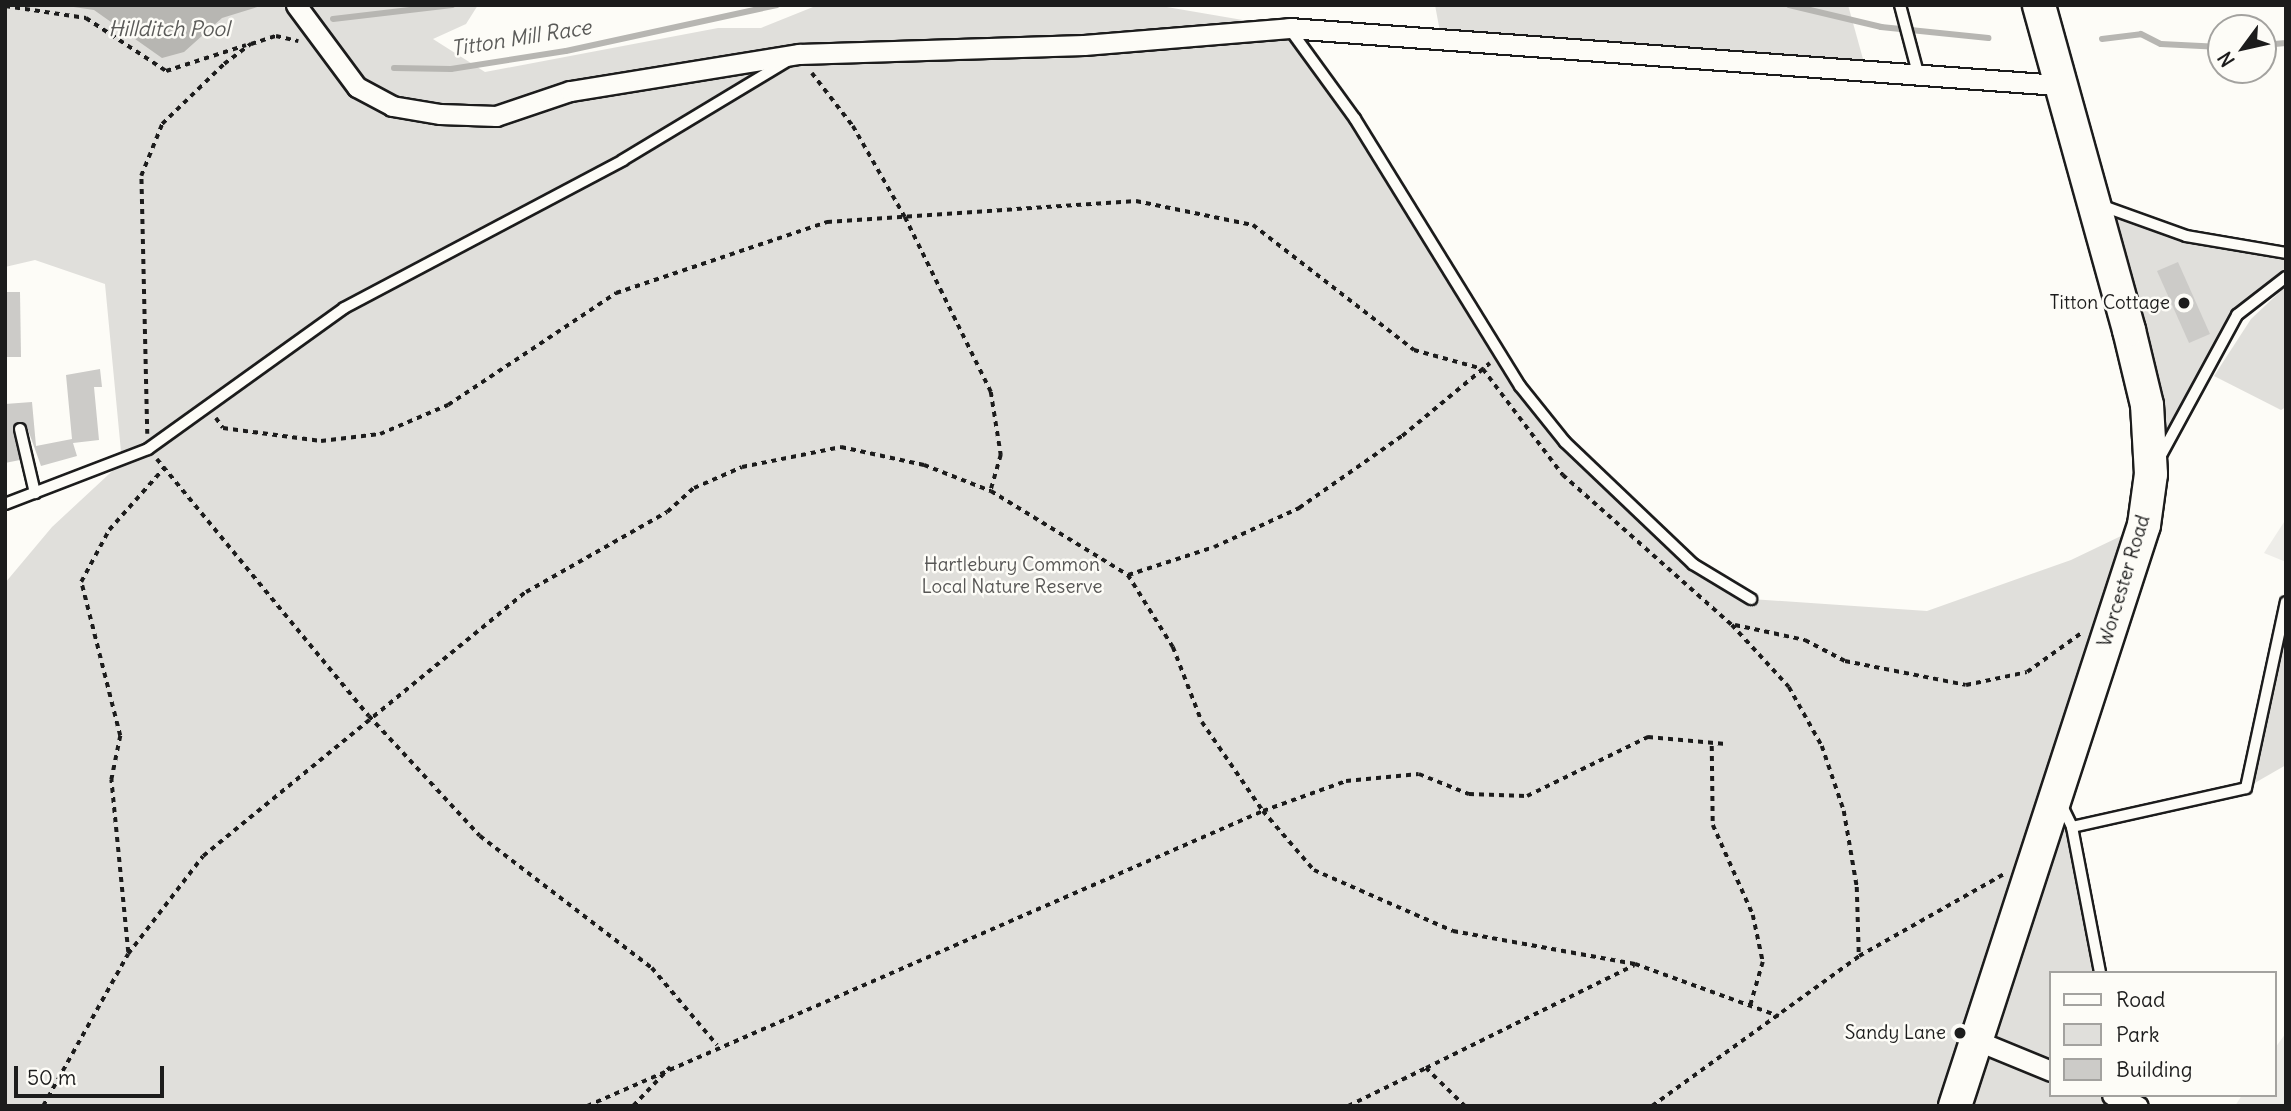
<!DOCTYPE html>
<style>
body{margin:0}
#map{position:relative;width:2291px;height:1111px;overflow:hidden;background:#fdfcf7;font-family:Delius,sans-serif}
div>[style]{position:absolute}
.built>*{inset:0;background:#eeede9}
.green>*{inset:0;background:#e0dfdb}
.water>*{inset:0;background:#b7b6b2}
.stream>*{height:6px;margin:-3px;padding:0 3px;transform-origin:3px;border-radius:3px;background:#b7b6b2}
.building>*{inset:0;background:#cccbc8}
.path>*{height:3.5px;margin-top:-1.75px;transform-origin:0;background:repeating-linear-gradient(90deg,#1c1c1c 0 5px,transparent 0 10px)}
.roads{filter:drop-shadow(2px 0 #1c1c1c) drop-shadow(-2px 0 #1c1c1c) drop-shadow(0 2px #1c1c1c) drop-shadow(0 -2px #1c1c1c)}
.service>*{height:10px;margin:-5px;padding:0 5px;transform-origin:5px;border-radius:5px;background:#fdfcf7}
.minor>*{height:19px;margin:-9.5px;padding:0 9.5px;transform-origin:9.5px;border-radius:9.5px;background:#fdfcf7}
.primary>*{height:32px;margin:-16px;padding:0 16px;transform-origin:16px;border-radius:16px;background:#fdfcf7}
.dots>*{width:19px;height:19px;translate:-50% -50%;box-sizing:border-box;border:4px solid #fdfcf7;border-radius:50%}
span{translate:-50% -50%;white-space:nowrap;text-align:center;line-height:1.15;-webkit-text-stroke:5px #fdfcf7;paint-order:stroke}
.poi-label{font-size:19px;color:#1c1c1c}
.right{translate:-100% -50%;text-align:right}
.park-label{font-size:19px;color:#575655}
.street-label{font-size:19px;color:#1c1c1c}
.water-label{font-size:21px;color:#5a5a58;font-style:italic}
.frame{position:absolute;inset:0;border:7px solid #1c1c1c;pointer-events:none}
.legend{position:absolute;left:2049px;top:971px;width:228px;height:126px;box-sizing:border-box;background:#fdfcf7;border:2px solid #a3a29f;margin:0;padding:9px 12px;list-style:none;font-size:21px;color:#1c1c1c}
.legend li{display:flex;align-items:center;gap:14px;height:35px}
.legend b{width:35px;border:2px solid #a3a29f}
.north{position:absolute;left:2207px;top:14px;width:70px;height:70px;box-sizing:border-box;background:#fdfcf7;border:2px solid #a3a29f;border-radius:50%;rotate:237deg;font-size:19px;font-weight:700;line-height:28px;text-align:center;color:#1c1c1c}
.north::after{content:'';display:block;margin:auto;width:24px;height:32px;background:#1c1c1c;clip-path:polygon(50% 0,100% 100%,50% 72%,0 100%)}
.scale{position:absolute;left:14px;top:1066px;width:150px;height:32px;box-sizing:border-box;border:4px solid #1c1c1c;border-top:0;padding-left:9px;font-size:21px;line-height:24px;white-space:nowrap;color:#1c1c1c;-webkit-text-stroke:5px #fdfcf7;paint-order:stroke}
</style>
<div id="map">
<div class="built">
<div style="clip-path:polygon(2286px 519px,2286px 562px,2264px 553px)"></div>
<div style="clip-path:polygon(2286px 1033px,2286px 1106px,2235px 1106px,2242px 1095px,2275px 1095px,2275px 1048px)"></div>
</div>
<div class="green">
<div style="clip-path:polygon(5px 5px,478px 5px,466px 24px,433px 39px,485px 72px,718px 28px,761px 28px,818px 5px,1155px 5px,1289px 28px,1355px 119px,1481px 326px,1565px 442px,1693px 564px,1751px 599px,1927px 611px,2071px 560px,2144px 525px,2055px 793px,2072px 827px,2102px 973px,2051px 973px,2051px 1095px,2123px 1095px,2132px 1106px,5px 1106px,5px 583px,52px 527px,122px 462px,105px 284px,35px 260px,5px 267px)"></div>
<div style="clip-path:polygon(1435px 5px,1848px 5px,1863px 59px,1859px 73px,1441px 37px)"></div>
<div style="clip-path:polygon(2090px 201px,2186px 236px,2286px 253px,2286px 277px,2237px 316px,2151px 474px)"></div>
<div style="clip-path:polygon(2286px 286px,2286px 407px,2281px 410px,2214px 376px,2251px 319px)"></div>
<div style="clip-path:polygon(2286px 602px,2286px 765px,2246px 788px)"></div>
</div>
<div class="water">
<div style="clip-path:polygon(60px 5px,264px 5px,222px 18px,184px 52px,162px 58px,94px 10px)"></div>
</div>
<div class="stream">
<div style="left:1789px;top:5px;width:95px;rotate:13.4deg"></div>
<div style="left:1881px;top:27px;width:108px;rotate:5.9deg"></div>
<div style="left:333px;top:19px;width:120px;rotate:-6.7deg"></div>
<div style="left:2102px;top:39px;width:39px;rotate:-7deg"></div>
<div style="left:2141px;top:34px;width:22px;rotate:27deg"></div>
<div style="left:2161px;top:44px;width:60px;rotate:2.9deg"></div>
<div style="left:2263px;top:45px;width:23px;rotate:-5deg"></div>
<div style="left:394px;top:68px;width:57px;rotate:1deg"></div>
<div style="left:451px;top:69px;width:116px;rotate:-8.9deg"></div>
<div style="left:566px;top:51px;width:216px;rotate:-12.3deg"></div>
</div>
<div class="building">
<div style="clip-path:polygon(2178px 262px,2210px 334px,2189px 343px,2157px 271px)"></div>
<div style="clip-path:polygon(5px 292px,20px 292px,21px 357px,5px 357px)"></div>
<div style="clip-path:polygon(100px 369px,102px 387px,94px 387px,99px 440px,73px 443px,77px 456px,41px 466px,27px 427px,18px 422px,13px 430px,20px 460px,5px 463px,5px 404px,32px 402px,36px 446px,72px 439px,66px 375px)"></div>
</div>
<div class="path">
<div style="left:5px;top:6px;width:82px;rotate:8.4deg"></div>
<div style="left:86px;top:18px;width:96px;rotate:33.5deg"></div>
<div style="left:166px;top:71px;width:84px;rotate:-18deg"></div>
<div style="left:812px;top:73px;width:67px;rotate:52.3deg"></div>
<div style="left:853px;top:126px;width:105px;rotate:60.3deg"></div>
<div style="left:905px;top:217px;width:195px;rotate:63.8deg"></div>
<div style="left:991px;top:392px;width:64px;rotate:81deg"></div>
<div style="left:1001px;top:455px;width:37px;rotate:106deg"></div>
<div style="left:216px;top:418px;width:12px;rotate:55deg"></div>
<div style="left:223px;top:428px;width:99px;rotate:7.6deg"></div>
<div style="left:321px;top:441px;width:59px;rotate:-6.8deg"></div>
<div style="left:380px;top:434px;width:74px;rotate:-23.1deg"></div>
<div style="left:448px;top:405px;width:202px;rotate:-33.7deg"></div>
<div style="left:616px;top:293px;width:223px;rotate:-18.6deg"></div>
<div style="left:827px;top:222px;width:310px;rotate:-3.9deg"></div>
<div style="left:1136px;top:201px;width:119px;rotate:11.6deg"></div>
<div style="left:1253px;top:225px;width:204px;rotate:37.8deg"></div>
<div style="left:1414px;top:350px;width:72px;rotate:15.4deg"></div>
<div style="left:1483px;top:369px;width:133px;rotate:53deg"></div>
<div style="left:1563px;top:475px;width:226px;rotate:41.6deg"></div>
<div style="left:1732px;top:625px;width:84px;rotate:47.4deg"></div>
<div style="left:1789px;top:687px;width:68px;rotate:60.8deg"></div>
<div style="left:1822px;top:746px;width:69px;rotate:71.3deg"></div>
<div style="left:1844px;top:811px;width:77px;rotate:80.3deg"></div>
<div style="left:1857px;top:887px;width:69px;rotate:88.3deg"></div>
<div style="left:147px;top:434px;width:258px;rotate:-91.3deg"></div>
<div style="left:141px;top:176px;width:56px;rotate:-68deg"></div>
<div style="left:162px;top:124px;width:86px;rotate:-44.1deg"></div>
<div style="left:224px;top:64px;width:34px;rotate:-37deg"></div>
<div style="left:251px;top:44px;width:26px;rotate:-18deg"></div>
<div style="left:276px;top:36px;width:23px;rotate:13deg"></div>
<div style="left:157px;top:459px;width:333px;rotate:50.5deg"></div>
<div style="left:369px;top:716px;width:163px;rotate:47.2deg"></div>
<div style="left:480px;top:836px;width:217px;rotate:37.5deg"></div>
<div style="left:652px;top:968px;width:101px;rotate:49.8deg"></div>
<div style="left:1128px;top:575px;width:90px;rotate:-18deg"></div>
<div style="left:1214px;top:547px;width:94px;rotate:-24.6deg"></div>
<div style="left:1299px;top:508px;width:126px;rotate:-35deg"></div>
<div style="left:1402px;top:436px;width:114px;rotate:-39.7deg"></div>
<div style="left:1735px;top:625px;width:72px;rotate:12.1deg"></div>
<div style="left:1805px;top:640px;width:45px;rotate:27.7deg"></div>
<div style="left:1845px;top:661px;width:123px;rotate:11.2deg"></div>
<div style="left:1966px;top:685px;width:62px;rotate:-12deg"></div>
<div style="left:2027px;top:672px;width:67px;rotate:-35.8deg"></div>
<div style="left:1712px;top:746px;width:79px;rotate:89.3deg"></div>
<div style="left:1713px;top:825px;width:98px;rotate:66deg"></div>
<div style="left:1753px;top:915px;width:48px;rotate:78deg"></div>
<div style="left:1763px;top:962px;width:47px;rotate:106.1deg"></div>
<div style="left:128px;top:952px;width:173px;rotate:-95.6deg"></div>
<div style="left:111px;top:780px;width:45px;rotate:-78.4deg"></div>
<div style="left:120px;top:736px;width:159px;rotate:-104.2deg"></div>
<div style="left:81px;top:582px;width:59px;rotate:-61.7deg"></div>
<div style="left:109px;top:530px;width:83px;rotate:-48.4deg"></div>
<div style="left:1426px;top:1068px;width:232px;rotate:-26.3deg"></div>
<div style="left:43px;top:1106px;width:174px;rotate:-60.8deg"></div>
<div style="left:128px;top:954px;width:123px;rotate:-52.6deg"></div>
<div style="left:203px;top:856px;width:417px;rotate:-39.3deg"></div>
<div style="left:526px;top:592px;width:162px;rotate:-29.6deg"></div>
<div style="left:667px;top:512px;width:36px;rotate:-42deg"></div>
<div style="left:694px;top:488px;width:52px;rotate:-23.6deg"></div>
<div style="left:742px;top:467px;width:101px;rotate:-11.4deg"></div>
<div style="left:841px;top:447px;width:85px;rotate:12.2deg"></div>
<div style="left:924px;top:465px;width:72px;rotate:21.2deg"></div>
<div style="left:991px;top:491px;width:161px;rotate:31.5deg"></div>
<div style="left:1128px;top:575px;width:85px;rotate:58deg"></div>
<div style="left:1173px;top:647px;width:80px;rotate:68.9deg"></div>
<div style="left:1202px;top:722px;width:108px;rotate:55.6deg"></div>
<div style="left:1263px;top:811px;width:88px;rotate:-19.9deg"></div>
<div style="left:1346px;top:781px;width:73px;rotate:-5.5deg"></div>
<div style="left:1419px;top:774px;width:54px;rotate:21.8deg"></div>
<div style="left:1469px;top:794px;width:58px;rotate:2deg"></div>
<div style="left:1527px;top:796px;width:135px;rotate:-26deg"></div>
<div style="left:1648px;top:737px;width:78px;rotate:5.1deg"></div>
<div style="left:587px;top:1106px;width:738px;rotate:-23.58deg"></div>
<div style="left:1263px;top:811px;width:78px;rotate:49.2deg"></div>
<div style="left:1314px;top:870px;width:152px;rotate:23.7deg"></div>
<div style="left:1453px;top:931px;width:185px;rotate:10.3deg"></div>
<div style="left:1635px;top:964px;width:153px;rotate:19.9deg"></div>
<div style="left:633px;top:1106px;width:54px;rotate:-46.5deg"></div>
<div style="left:1348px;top:1106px;width:87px;rotate:-26deg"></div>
<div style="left:1426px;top:1068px;width:54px;rotate:44.3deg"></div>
<div style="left:1652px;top:1106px;width:256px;rotate:-35.9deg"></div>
<div style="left:1859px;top:956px;width:167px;rotate:-29.5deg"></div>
</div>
<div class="roads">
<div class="service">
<div style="left:1900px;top:5px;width:74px;rotate:75.2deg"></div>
<div style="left:1289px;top:28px;width:112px;rotate:54deg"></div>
<div style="left:1355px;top:119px;width:314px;rotate:58.3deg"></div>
<div style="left:1520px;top:386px;width:72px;rotate:51.2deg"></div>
<div style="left:1565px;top:442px;width:177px;rotate:43.6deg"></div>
<div style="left:1693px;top:564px;width:68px;rotate:31.1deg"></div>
<div style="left:2100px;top:205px;width:91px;rotate:19.8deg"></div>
<div style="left:2186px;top:236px;width:101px;rotate:9.6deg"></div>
<div style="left:20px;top:429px;width:66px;rotate:76.8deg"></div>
<div style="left:2160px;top:457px;width:162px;rotate:-61.5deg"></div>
<div style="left:2237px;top:315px;width:62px;rotate:-37.8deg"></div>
<div style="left:5px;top:504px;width:153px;rotate:-21deg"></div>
<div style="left:148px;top:449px;width:241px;rotate:-35.7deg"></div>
<div style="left:344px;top:308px;width:316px;rotate:-27.9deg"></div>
<div style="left:623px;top:160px;width:194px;rotate:-31.1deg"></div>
<div style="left:2061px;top:804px;width:25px;rotate:64deg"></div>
<div style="left:2072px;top:827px;width:149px;rotate:79.1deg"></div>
<div style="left:2072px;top:827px;width:178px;rotate:-12.6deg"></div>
<div style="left:2246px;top:788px;width:190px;rotate:-77.9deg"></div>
</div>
<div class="minor">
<div style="left:296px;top:5px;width:102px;rotate:53.4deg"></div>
<div style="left:357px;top:87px;width:40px;rotate:28deg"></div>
<div style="left:392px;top:106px;width:49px;rotate:9.5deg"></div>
<div style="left:440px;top:114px;width:56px;rotate:2deg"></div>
<div style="left:496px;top:116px;width:78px;rotate:-18.7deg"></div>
<div style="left:570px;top:91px;width:232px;rotate:-9.2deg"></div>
<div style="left:799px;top:54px;width:285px;rotate:-1.8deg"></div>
<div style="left:1084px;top:45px;width:206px;rotate:-4.7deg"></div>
<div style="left:1289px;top:28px;width:771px;rotate:4.24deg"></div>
<div style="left:1978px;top:1041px;width:79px;rotate:22.3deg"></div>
<div style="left:2112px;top:1095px;width:28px;rotate:23deg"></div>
</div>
<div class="primary">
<div style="left:1955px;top:1106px;width:611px;rotate:-71.98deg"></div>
<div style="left:2144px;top:525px;width:51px;rotate:-82.2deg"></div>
<div style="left:2151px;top:474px;width:69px;rotate:-93.3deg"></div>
<div style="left:2147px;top:405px;width:77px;rotate:-103.5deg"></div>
<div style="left:2129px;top:330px;width:337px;rotate:-105.5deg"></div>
</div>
</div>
<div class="dots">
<div style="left:2184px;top:303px;background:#1c1c1c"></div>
<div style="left:1960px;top:1033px;background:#1c1c1c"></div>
</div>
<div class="poi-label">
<span class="right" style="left:2170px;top:303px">Titton Cottage</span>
<span class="right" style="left:1946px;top:1033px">Sandy Lane</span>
</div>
<div class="park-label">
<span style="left:1012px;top:576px">Hartlebury Common<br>Local Nature Reserve</span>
</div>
<div class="street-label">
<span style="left:2124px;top:581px;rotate:-73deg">Worcester Road</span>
</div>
<div class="water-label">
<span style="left:169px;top:29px">Hillditch Pool</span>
<span style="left:521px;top:38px;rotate:-9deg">Titton Mill Race</span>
</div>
<div class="frame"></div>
<ul class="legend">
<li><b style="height:9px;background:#fdfcf7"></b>Road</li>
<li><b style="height:19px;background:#e0dfdb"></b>Park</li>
<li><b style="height:19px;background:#cccbc8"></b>Building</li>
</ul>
<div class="north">N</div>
<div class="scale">50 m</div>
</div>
